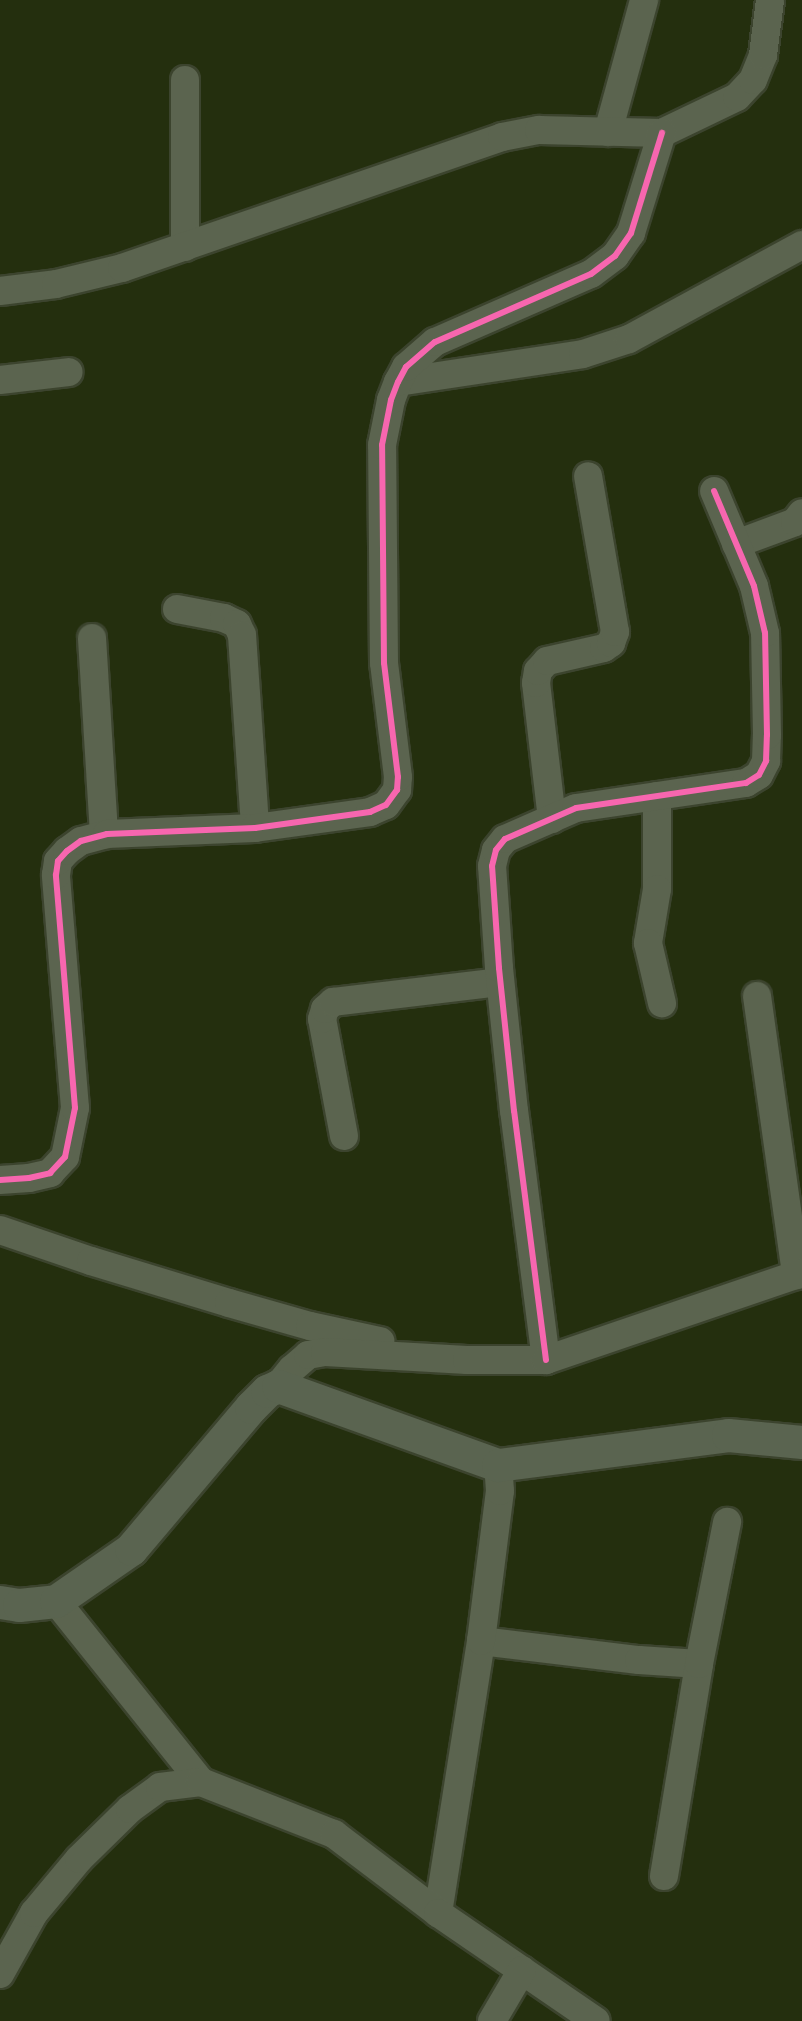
<!DOCTYPE html>
<style>
body{margin:0}
#map{position:relative;width:802px;height:2021px;overflow:hidden;background:#242f0e;font-family:"Fira Sans Condensed",sans-serif}
div>[style]{position:absolute}
.roads{filter:drop-shadow(2px 0 #3c442e) drop-shadow(-2px 0 #3c442e) drop-shadow(0 2px #3c442e) drop-shadow(0 -2px #3c442e)}
.street>*{height:28px;margin:-14px;padding:0 14px;transform-origin:14px;border-radius:14px;background:#5b644f}
.secondary>*{height:33px;margin:-16.5px;padding:0 16.5px;transform-origin:16.5px;border-radius:16.5px;background:#5a6450}
.cycleway>*{height:6px;margin:-3px;padding:0 3px;transform-origin:3px;border-radius:3px;background:#f766af}
span{translate:-50% -50%;white-space:nowrap;text-align:center;line-height:1.15;-webkit-text-stroke:4.5px #172109;paint-order:stroke}
</style>
<div id="map">
<div class="roads">
<div class="street">
<div style="left:608px;top:132px;width:137px;rotate:-74.7deg"></div>
<div style="left:185px;top:247px;width:167px;rotate:-90deg"></div>
<div style="left:0;top:291px;width:56px;rotate:-7.1deg"></div>
<div style="left:56px;top:284px;width:68px;rotate:-13.6deg"></div>
<div style="left:122px;top:268px;width:402px;rotate:-19deg"></div>
<div style="left:502px;top:137px;width:38px;rotate:-11deg"></div>
<div style="left:539px;top:130px;width:123px;rotate:1.4deg"></div>
<div style="left:662px;top:133px;width:83px;rotate:-25.6deg"></div>
<div style="left:737px;top:97px;width:23px;rotate:-47deg"></div>
<div style="left:753px;top:80px;width:27px;rotate:-68deg"></div>
<div style="left:763px;top:55px;width:55px;rotate:-82.7deg"></div>
<div style="left:0;top:380px;width:69px;rotate:-6.6deg"></div>
<div style="left:398px;top:382px;width:187px;rotate:-8.6deg"></div>
<div style="left:583px;top:354px;width:48px;rotate:-18.1deg"></div>
<div style="left:629px;top:339px;width:197px;rotate:-28.5deg"></div>
<div style="left:736px;top:544px;width:63px;rotate:-20.4deg"></div>
<div style="left:795px;top:522px;width:11px;rotate:-52deg"></div>
<div style="left:177px;top:609px;width:48px;rotate:10.8deg"></div>
<div style="left:224px;top:618px;width:14px;rotate:25deg"></div>
<div style="left:237px;top:624px;width:12px;rotate:66deg"></div>
<div style="left:242px;top:635px;width:193px;rotate:86.1deg"></div>
<div style="left:92px;top:638px;width:197px;rotate:86.5deg"></div>
<div style="left:657px;top:796px;width:93px;rotate:90deg"></div>
<div style="left:657px;top:889px;width:55px;rotate:99.5deg"></div>
<div style="left:648px;top:943px;width:62px;rotate:76.9deg"></div>
<div style="left:552px;top:819px;width:137px;rotate:-96.7deg"></div>
<div style="left:536px;top:683px;width:12px;rotate:-81deg"></div>
<div style="left:538px;top:671px;width:13px;rotate:-48deg"></div>
<div style="left:547px;top:661px;width:58px;rotate:-12.8deg"></div>
<div style="left:604px;top:648px;width:9px;rotate:-36deg"></div>
<div style="left:611px;top:643px;width:12px;rotate:-70deg"></div>
<div style="left:615px;top:632px;width:158px;rotate:-99.8deg"></div>
<div style="left:757px;top:996px;width:282px;rotate:82deg"></div>
<div style="left:344px;top:1136px;width:119px;rotate:-100.6deg"></div>
<div style="left:322px;top:1019px;width:10px;rotate:-73deg"></div>
<div style="left:325px;top:1009px;width:11px;rotate:-41deg"></div>
<div style="left:333px;top:1002px;width:168px;rotate:-6.8deg"></div>
<div style="left:0;top:1180px;width:29px;rotate:-4deg"></div>
<div style="left:29px;top:1178px;width:22px;rotate:-13deg"></div>
<div style="left:50px;top:1173px;width:22px;rotate:-47deg"></div>
<div style="left:65px;top:1157px;width:50px;rotate:-78.5deg"></div>
<div style="left:75px;top:1108px;width:234px;rotate:-94.7deg"></div>
<div style="left:56px;top:875px;width:14px;rotate:-82deg"></div>
<div style="left:58px;top:861px;width:13px;rotate:-48deg"></div>
<div style="left:67px;top:851px;width:17px;rotate:-36deg"></div>
<div style="left:81px;top:841px;width:27px;rotate:-15deg"></div>
<div style="left:107px;top:834px;width:148px;rotate:-2.3deg"></div>
<div style="left:255px;top:828px;width:116px;rotate:-7.9deg"></div>
<div style="left:370px;top:812px;width:17px;rotate:-24deg"></div>
<div style="left:386px;top:805px;width:19px;rotate:-54deg"></div>
<div style="left:397px;top:790px;width:13px;rotate:-86deg"></div>
<div style="left:398px;top:777px;width:115px;rotate:-97deg"></div>
<div style="left:384px;top:663px;width:218px;rotate:-90.5deg"></div>
<div style="left:382px;top:445px;width:46px;rotate:-78.7deg"></div>
<div style="left:391px;top:400px;width:19px;rotate:-69deg"></div>
<div style="left:398px;top:382px;width:17px;rotate:-62deg"></div>
<div style="left:406px;top:367px;width:38px;rotate:-41deg"></div>
<div style="left:435px;top:342px;width:170px;rotate:-23.6deg"></div>
<div style="left:591px;top:274px;width:30px;rotate:-37deg"></div>
<div style="left:615px;top:256px;width:28px;rotate:-55deg"></div>
<div style="left:631px;top:233px;width:105px;rotate:-72.8deg"></div>
<div style="left:0;top:1230px;width:96px;rotate:18.8deg"></div>
<div style="left:91px;top:1261px;width:144px;rotate:16.9deg"></div>
<div style="left:229px;top:1303px;width:84px;rotate:15.9deg"></div>
<div style="left:310px;top:1326px;width:72px;rotate:12.1deg"></div>
<div style="left:546px;top:1360px;width:251px;rotate:-97.3deg"></div>
<div style="left:514px;top:1111px;width:144px;rotate:-96deg"></div>
<div style="left:499px;top:968px;width:102px;rotate:-93.9deg"></div>
<div style="left:492px;top:866px;width:16px;rotate:-76deg"></div>
<div style="left:496px;top:850px;width:14px;rotate:-51deg"></div>
<div style="left:505px;top:839px;width:77px;rotate:-23.6deg"></div>
<div style="left:576px;top:808px;width:172px;rotate:-8.4deg"></div>
<div style="left:746px;top:783px;width:15px;rotate:-32deg"></div>
<div style="left:759px;top:775px;width:16px;rotate:-63deg"></div>
<div style="left:766px;top:761px;width:26px;rotate:-88deg"></div>
<div style="left:767px;top:735px;width:102px;rotate:-91.1deg"></div>
<div style="left:765px;top:633px;width:48px;rotate:-103.2deg"></div>
<div style="left:754px;top:586px;width:103px;rotate:-112.8deg"></div>
<div style="left:278px;top:1386px;width:22px;rotate:-51deg"></div>
<div style="left:292px;top:1369px;width:21px;rotate:-41deg"></div>
<div style="left:308px;top:1355px;width:17px;rotate:-10deg"></div>
<div style="left:325px;top:1352px;width:142px;rotate:3.2deg"></div>
<div style="left:467px;top:1360px;width:79px"></div>
<div style="left:546px;top:1360px;width:270px;rotate:-18.8deg"></div>
<div style="left:56px;top:1601px;width:232px;rotate:51.3deg"></div>
<div style="left:481px;top:1641px;width:159px;rotate:6.9deg"></div>
<div style="left:639px;top:1660px;width:60px;rotate:3.8deg"></div>
<div style="left:664px;top:1876px;width:215px;rotate:-80.6deg"></div>
<div style="left:699px;top:1664px;width:145px;rotate:-78.8deg"></div>
<div style="left:438px;top:1913px;width:275px;rotate:-81deg"></div>
<div style="left:481px;top:1641px;width:151px;rotate:-82.8deg"></div>
<div style="left:500px;top:1491px;width:26px;rotate:-94deg"></div>
<div style="left:0;top:1974px;width:70px;rotate:-60.9deg"></div>
<div style="left:34px;top:1913px;width:70px;rotate:-50.2deg"></div>
<div style="left:79px;top:1859px;width:71px;rotate:-44.4deg"></div>
<div style="left:130px;top:1809px;width:37px;rotate:-36deg"></div>
<div style="left:160px;top:1787px;width:41px;rotate:-7deg"></div>
<div style="left:201px;top:1782px;width:143px;rotate:21.4deg"></div>
<div style="left:334px;top:1834px;width:131px;rotate:37.2deg"></div>
<div style="left:438px;top:1913px;width:191px;rotate:34.4deg"></div>
<div style="left:492px;top:2021px;width:59px;rotate:-59.5deg"></div>
</div>
<div class="secondary">
<div style="left:0;top:1602px;width:19px;rotate:9deg"></div>
<div style="left:19px;top:1605px;width:37px;rotate:-6deg"></div>
<div style="left:56px;top:1601px;width:91px;rotate:-34.7deg"></div>
<div style="left:131px;top:1549px;width:186px;rotate:-49.8deg"></div>
<div style="left:251px;top:1407px;width:23px;rotate:-45deg"></div>
<div style="left:267px;top:1391px;width:12px;rotate:-24deg"></div>
<div style="left:278px;top:1386px;width:234px;rotate:19.8deg"></div>
<div style="left:498px;top:1465px;width:232px;rotate:-7.4deg"></div>
<div style="left:728px;top:1435px;width:74px;rotate:5.4deg"></div>
</div>
</div>
<div class="cycleway">
<div style="left:0;top:1180px;width:29px;rotate:-4deg"></div>
<div style="left:29px;top:1178px;width:22px;rotate:-13deg"></div>
<div style="left:50px;top:1173px;width:22px;rotate:-47deg"></div>
<div style="left:65px;top:1157px;width:50px;rotate:-78.5deg"></div>
<div style="left:75px;top:1108px;width:234px;rotate:-94.7deg"></div>
<div style="left:56px;top:875px;width:14px;rotate:-82deg"></div>
<div style="left:58px;top:861px;width:13px;rotate:-48deg"></div>
<div style="left:67px;top:851px;width:17px;rotate:-36deg"></div>
<div style="left:81px;top:841px;width:27px;rotate:-15deg"></div>
<div style="left:107px;top:834px;width:148px;rotate:-2.3deg"></div>
<div style="left:255px;top:828px;width:116px;rotate:-7.9deg"></div>
<div style="left:370px;top:812px;width:17px;rotate:-24deg"></div>
<div style="left:386px;top:805px;width:19px;rotate:-54deg"></div>
<div style="left:397px;top:790px;width:13px;rotate:-86deg"></div>
<div style="left:398px;top:777px;width:115px;rotate:-97deg"></div>
<div style="left:384px;top:663px;width:218px;rotate:-90.5deg"></div>
<div style="left:382px;top:445px;width:46px;rotate:-78.7deg"></div>
<div style="left:391px;top:400px;width:19px;rotate:-69deg"></div>
<div style="left:398px;top:382px;width:17px;rotate:-62deg"></div>
<div style="left:406px;top:367px;width:38px;rotate:-41deg"></div>
<div style="left:435px;top:342px;width:170px;rotate:-23.6deg"></div>
<div style="left:591px;top:274px;width:30px;rotate:-37deg"></div>
<div style="left:615px;top:256px;width:28px;rotate:-55deg"></div>
<div style="left:631px;top:233px;width:105px;rotate:-72.8deg"></div>
<div style="left:546px;top:1360px;width:251px;rotate:-97.3deg"></div>
<div style="left:514px;top:1111px;width:144px;rotate:-96deg"></div>
<div style="left:499px;top:968px;width:102px;rotate:-93.9deg"></div>
<div style="left:492px;top:866px;width:16px;rotate:-76deg"></div>
<div style="left:496px;top:850px;width:14px;rotate:-51deg"></div>
<div style="left:505px;top:839px;width:77px;rotate:-23.6deg"></div>
<div style="left:576px;top:808px;width:172px;rotate:-8.4deg"></div>
<div style="left:746px;top:783px;width:15px;rotate:-32deg"></div>
<div style="left:759px;top:775px;width:16px;rotate:-63deg"></div>
<div style="left:766px;top:761px;width:26px;rotate:-88deg"></div>
<div style="left:767px;top:735px;width:102px;rotate:-91.1deg"></div>
<div style="left:765px;top:633px;width:48px;rotate:-103.2deg"></div>
<div style="left:754px;top:586px;width:103px;rotate:-112.8deg"></div>
</div>
</div>
